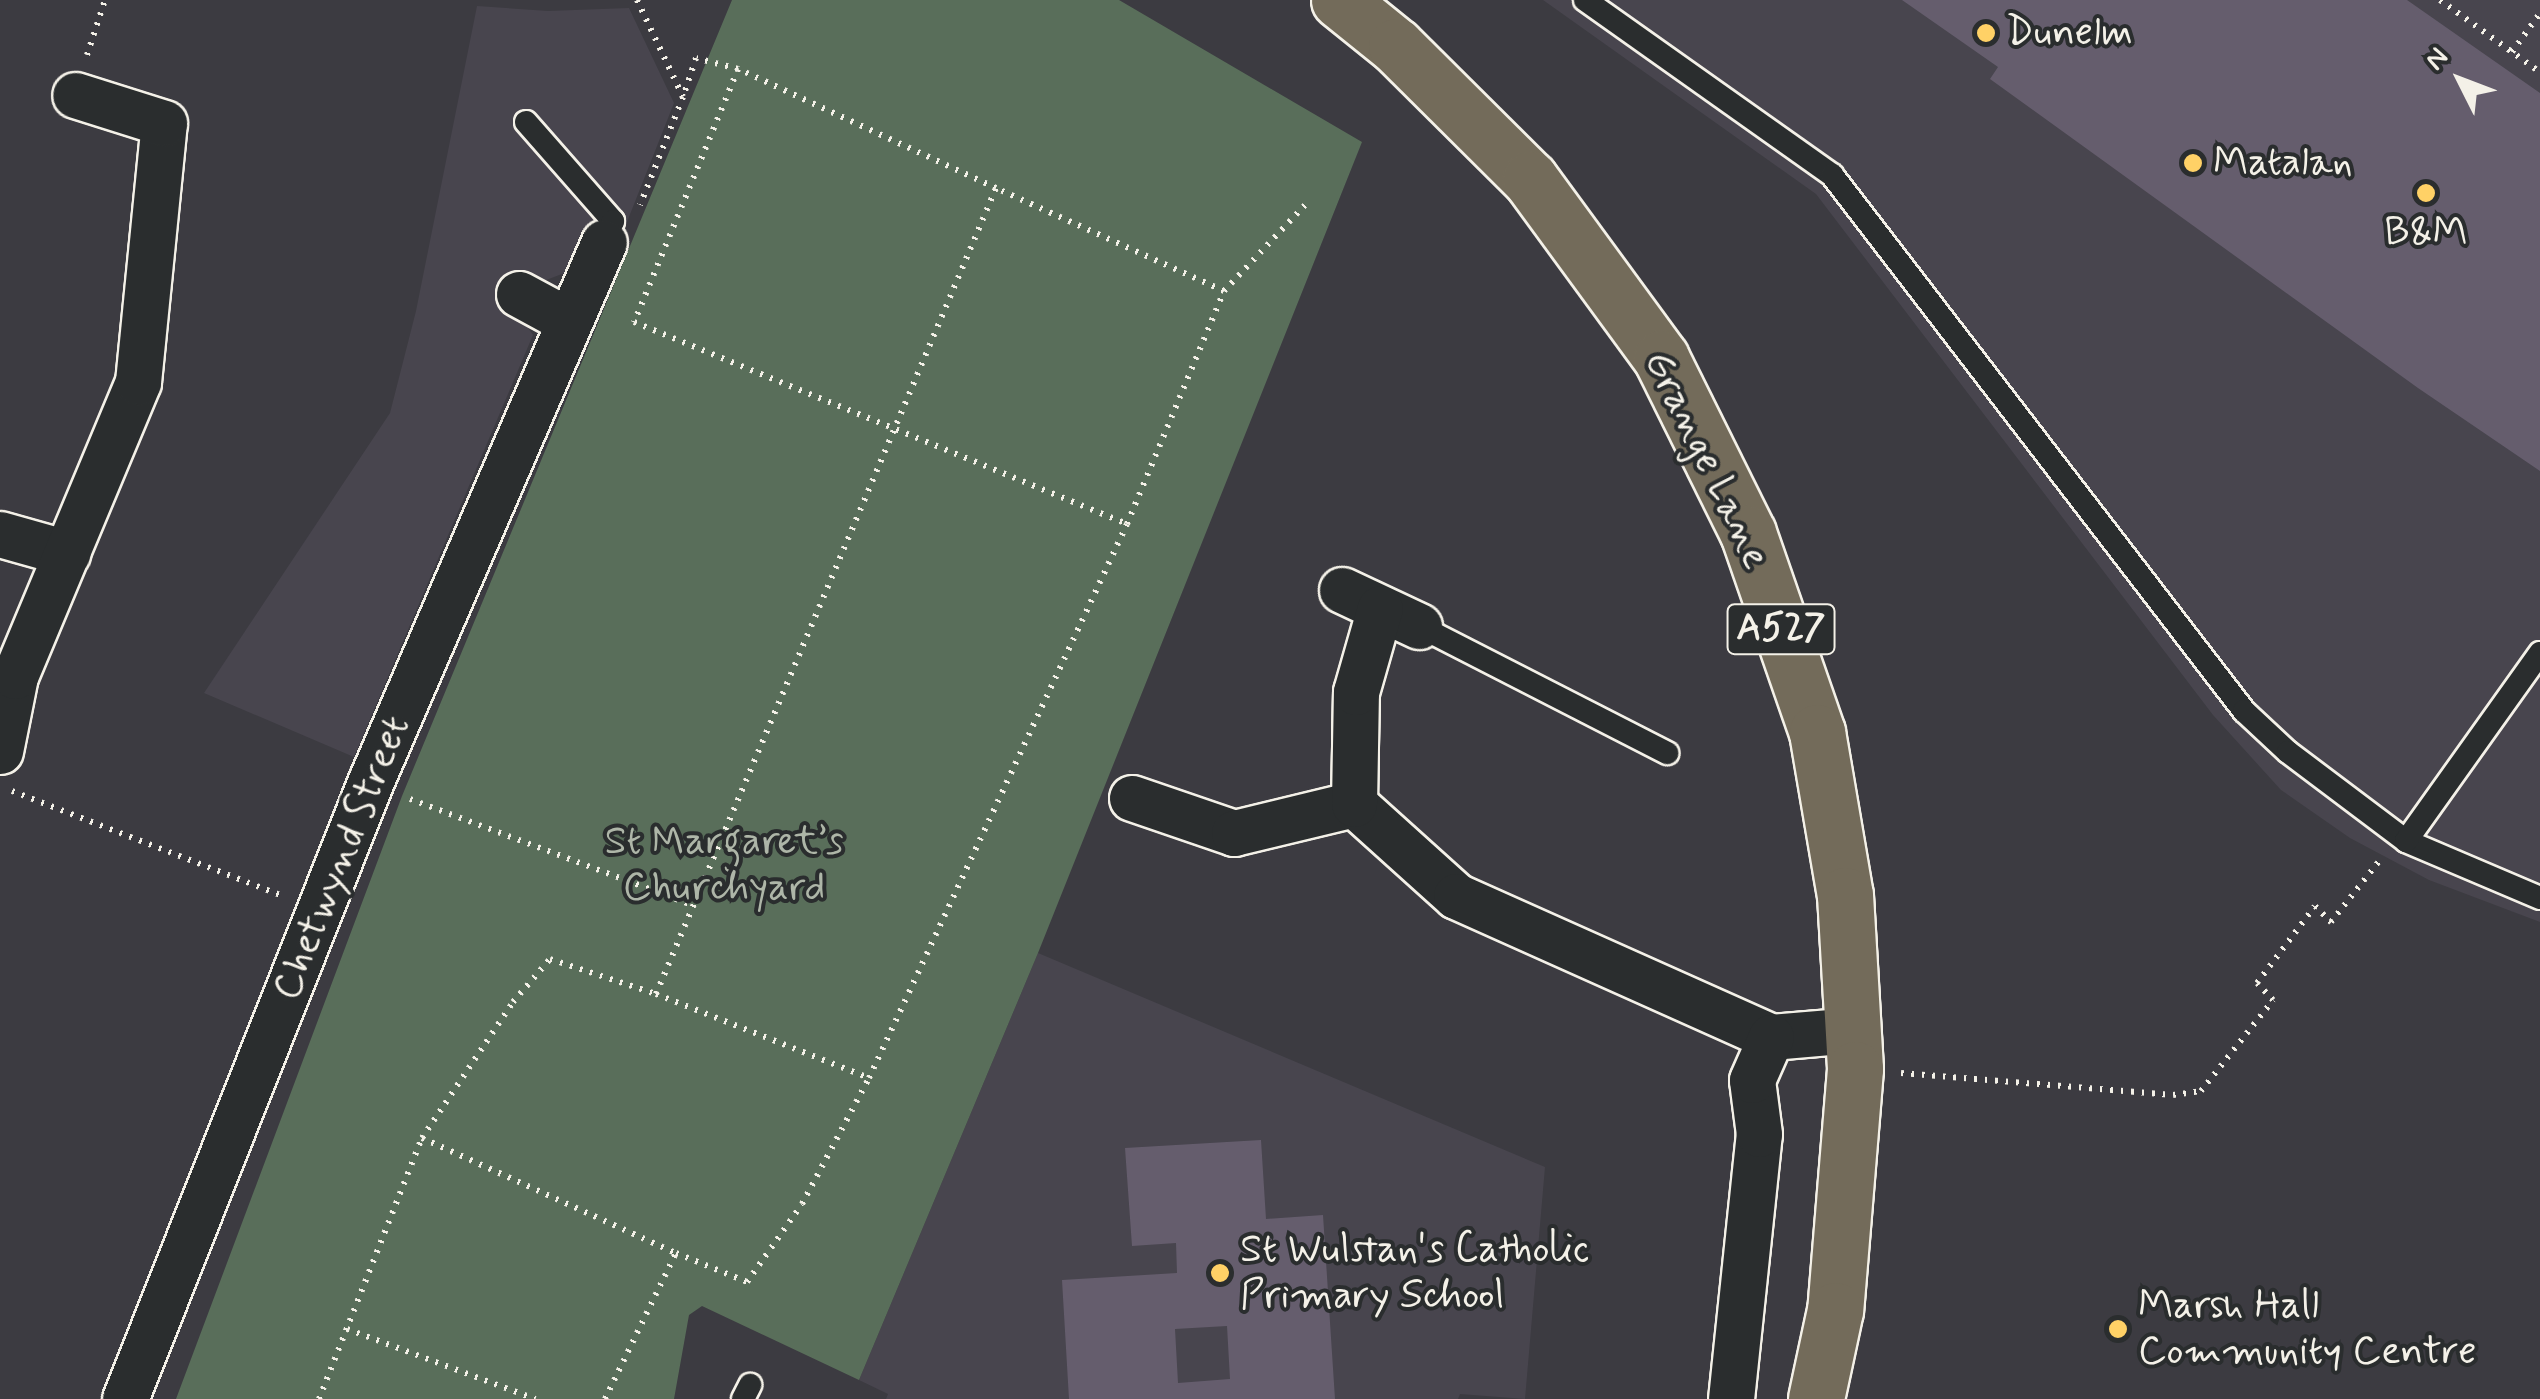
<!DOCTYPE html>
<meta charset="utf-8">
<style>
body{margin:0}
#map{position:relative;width:2540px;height:1399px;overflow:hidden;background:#3c3b41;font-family:Mynerve,sans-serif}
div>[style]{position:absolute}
.built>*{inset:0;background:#48454e}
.green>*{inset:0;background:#596e5a}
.building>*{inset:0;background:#655d6d}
.path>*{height:6px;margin-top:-3px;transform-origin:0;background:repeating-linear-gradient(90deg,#f4f1e8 0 2.5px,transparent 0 10.5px)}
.roads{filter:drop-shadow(2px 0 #f4f1e8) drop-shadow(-2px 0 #f4f1e8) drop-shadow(0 2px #f4f1e8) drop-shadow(0 -2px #f4f1e8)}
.service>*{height:22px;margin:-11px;padding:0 11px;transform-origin:11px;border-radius:11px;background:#2a2d2e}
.minor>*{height:45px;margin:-22.5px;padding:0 22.5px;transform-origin:22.5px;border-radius:22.5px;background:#2a2d2e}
.trunk>*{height:55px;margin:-27.5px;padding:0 27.5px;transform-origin:27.5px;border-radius:27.5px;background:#736b5a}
.dots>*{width:28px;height:28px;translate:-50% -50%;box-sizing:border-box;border:5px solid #2a2d2e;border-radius:50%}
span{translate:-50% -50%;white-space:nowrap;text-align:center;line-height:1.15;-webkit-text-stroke:8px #2a2d2e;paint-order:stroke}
.shield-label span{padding:2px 8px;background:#2a2d2e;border:2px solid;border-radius:8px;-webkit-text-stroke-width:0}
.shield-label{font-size:38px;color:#f4f1e8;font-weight:700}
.poi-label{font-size:40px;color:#f4f1e8}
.left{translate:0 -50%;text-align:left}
.street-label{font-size:40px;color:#f4f1e8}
.park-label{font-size:40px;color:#aeb6a8}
.north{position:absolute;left:2410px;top:30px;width:100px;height:100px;-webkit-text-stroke:8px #2a2d2e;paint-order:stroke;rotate:312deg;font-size:28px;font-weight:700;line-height:40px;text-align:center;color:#f4f1e8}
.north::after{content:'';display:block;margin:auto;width:35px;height:45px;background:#f4f1e8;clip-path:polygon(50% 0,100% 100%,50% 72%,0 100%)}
</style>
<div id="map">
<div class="built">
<div style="clip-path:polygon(1543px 0,2540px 0,2540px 922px,2429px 880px,2350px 838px,2281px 790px,2213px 715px,1816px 194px)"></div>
<div style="clip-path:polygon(477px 6px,548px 11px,629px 8px,674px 103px,625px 227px,613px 221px,567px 272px,541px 282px,524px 322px,533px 335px,354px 757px,204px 693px,390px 413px,416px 311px)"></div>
<div style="clip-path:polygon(1038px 953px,1545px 1167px,1525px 1399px,1460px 1394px,1458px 1399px,886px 1399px,888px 1394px,859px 1380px)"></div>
</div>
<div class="green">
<div style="clip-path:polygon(732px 0,1119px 0,1362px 142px,1038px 953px,859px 1380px,702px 1306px,689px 1315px,674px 1399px,176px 1399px,402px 796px)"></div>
</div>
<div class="building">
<div style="clip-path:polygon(1902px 0,2407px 0,2540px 93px,2540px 471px,2418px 388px,1990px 79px,1998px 67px)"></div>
<div style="clip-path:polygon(evenodd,1261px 1140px,1266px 1219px,1323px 1215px,1335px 1399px,1069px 1399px,1062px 1280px,1177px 1273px,1176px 1243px,1132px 1246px,1125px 1148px,1261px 1140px,1227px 1326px,1230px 1379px,1178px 1383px,1175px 1329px,1227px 1326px)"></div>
</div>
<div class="path">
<div style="left:637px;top:0;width:107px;rotate:64.6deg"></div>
<div style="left:683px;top:97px;width:116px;rotate:111.7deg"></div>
<div style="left:2440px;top:0;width:123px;rotate:35.8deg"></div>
<div style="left:2512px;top:52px;width:48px;rotate:-54.3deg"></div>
<div style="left:87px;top:55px;width:58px;rotate:-71.9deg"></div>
<div style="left:738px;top:69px;width:274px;rotate:112.3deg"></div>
<div style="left:634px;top:322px;width:533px;rotate:22.28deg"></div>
<div style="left:1224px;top:291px;width:121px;rotate:-46.7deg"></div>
<div style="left:12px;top:791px;width:287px;rotate:21.2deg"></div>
<div style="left:410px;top:799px;width:304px;rotate:20.6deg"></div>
<div style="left:656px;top:994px;width:229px;rotate:21.5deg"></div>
<div style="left:1901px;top:1073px;width:273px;rotate:4.6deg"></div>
<div style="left:2173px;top:1095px;width:28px;rotate:-8deg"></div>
<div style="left:2201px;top:1091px;width:116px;rotate:-51.6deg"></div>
<div style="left:2273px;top:1000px;width:23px;rotate:-133deg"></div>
<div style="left:2257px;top:983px;width:96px;rotate:-53deg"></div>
<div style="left:2315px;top:906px;width:23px;rotate:45deg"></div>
<div style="left:2331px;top:922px;width:79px;rotate:-51.7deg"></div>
<div style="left:422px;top:1138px;width:279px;rotate:24.4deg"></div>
<div style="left:347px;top:1329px;width:201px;rotate:20.4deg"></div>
<div style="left:319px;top:1399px;width:281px;rotate:-68.5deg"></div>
<div style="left:422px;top:1138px;width:164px;rotate:-56.2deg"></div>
<div style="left:513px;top:1002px;width:57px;rotate:-49.3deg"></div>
<div style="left:550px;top:959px;width:112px;rotate:18.3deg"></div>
<div style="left:656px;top:994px;width:875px;rotate:-67.13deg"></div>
<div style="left:996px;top:188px;width:284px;rotate:-155.2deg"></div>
<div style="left:738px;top:69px;width:43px;rotate:-165.3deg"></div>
<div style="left:696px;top:58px;width:41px;rotate:108.4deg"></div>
<div style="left:605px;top:1399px;width:162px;rotate:-64.1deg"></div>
<div style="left:676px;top:1253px;width:77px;rotate:22.2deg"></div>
<div style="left:747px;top:1282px;width:95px;rotate:-54.8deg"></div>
<div style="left:802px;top:1204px;width:143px;rotate:-62deg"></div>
<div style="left:869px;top:1078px;width:611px;rotate:-65.03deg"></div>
<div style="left:1127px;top:524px;width:252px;rotate:-67.4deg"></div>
<div style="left:1224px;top:291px;width:250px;rotate:-155.7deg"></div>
</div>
<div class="roads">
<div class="service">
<div style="left:1585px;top:0;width:303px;rotate:35.3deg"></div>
<div style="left:1832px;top:175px;width:676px;rotate:52.45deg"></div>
<div style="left:2244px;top:711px;width:60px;rotate:43deg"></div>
<div style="left:2288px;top:752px;width:148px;rotate:37deg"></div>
<div style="left:2406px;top:841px;width:146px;rotate:23deg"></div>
<div style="left:526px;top:122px;width:132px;rotate:48.7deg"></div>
<div style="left:613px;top:221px;width:23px;rotate:113deg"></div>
<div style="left:1419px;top:626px;width:279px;rotate:27.1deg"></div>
<div style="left:2406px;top:841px;width:231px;rotate:-54.5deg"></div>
<div style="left:743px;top:1399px;width:16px;rotate:-63deg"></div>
</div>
<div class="minor">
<div style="left:519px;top:294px;width:57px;rotate:28.4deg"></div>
<div style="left:0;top:534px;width:70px;rotate:15.8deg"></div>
<div style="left:1342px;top:590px;width:85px;rotate:25.1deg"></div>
<div style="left:0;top:751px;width:76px;rotate:-78.7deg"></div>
<div style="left:15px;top:676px;width:319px;rotate:-67.3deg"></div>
<div style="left:138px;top:382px;width:260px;rotate:-84.3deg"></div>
<div style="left:164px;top:123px;width:93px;rotate:-162.5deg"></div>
<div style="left:1132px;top:798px;width:108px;rotate:18.9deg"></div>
<div style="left:1234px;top:833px;width:123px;rotate:-13.6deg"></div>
<div style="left:1354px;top:804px;width:137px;rotate:42deg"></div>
<div style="left:1456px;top:896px;width:345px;rotate:24.1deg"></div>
<div style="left:1771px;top:1037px;width:81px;rotate:-4.9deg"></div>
<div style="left:1354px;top:804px;width:112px;rotate:-89deg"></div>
<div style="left:1356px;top:692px;width:87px;rotate:-74.1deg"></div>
<div style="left:125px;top:1399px;width:663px;rotate:-68.31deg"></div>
<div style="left:370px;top:783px;width:589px;rotate:-66.61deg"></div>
<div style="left:1731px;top:1399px;width:266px;rotate:-84deg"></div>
<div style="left:1759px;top:1134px;width:54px;rotate:-97.4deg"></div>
<div style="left:1752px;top:1080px;width:47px;rotate:-66.2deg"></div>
</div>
<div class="trunk">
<div style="left:1339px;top:0;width:73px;rotate:38.9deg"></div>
<div style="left:1396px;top:46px;width:189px;rotate:44.8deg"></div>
<div style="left:1530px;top:179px;width:222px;rotate:53.8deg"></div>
<div style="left:1661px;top:358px;width:195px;rotate:63.6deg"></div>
<div style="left:1748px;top:533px;width:211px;rotate:70.9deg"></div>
<div style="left:1817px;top:732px;width:165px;rotate:80.3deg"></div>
<div style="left:1845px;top:895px;width:174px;rotate:86.7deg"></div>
<div style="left:1855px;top:1069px;width:242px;rotate:94.7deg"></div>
<div style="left:1835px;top:1310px;width:91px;rotate:102.1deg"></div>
</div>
</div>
<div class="dots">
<div style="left:1986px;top:33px;background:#ffd166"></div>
<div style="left:2193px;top:163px;background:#ffd166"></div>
<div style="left:2426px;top:193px;background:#ffd166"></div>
<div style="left:1220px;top:1273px;background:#ffd166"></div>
<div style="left:2118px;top:1329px;background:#ffd166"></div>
</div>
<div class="shield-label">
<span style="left:1781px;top:629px">A527</span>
</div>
<div class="poi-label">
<span class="left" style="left:2006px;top:33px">Dunelm</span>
<span class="left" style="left:2213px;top:163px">Matalan</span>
<span style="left:2426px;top:233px">B&amp;M</span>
<span class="left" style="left:1240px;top:1273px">St Wulstan's Catholic<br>Primary School</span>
<span class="left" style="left:2138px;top:1329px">Marsh Hall<br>Community Centre</span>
</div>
<div class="street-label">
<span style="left:1706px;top:460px;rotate:64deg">Grange Lane</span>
<span style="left:342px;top:858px;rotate:-68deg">Chetwynd Street</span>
</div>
<div class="park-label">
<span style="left:724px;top:865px">St Margaret’s<br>Churchyard</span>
</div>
<div class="north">N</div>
</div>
